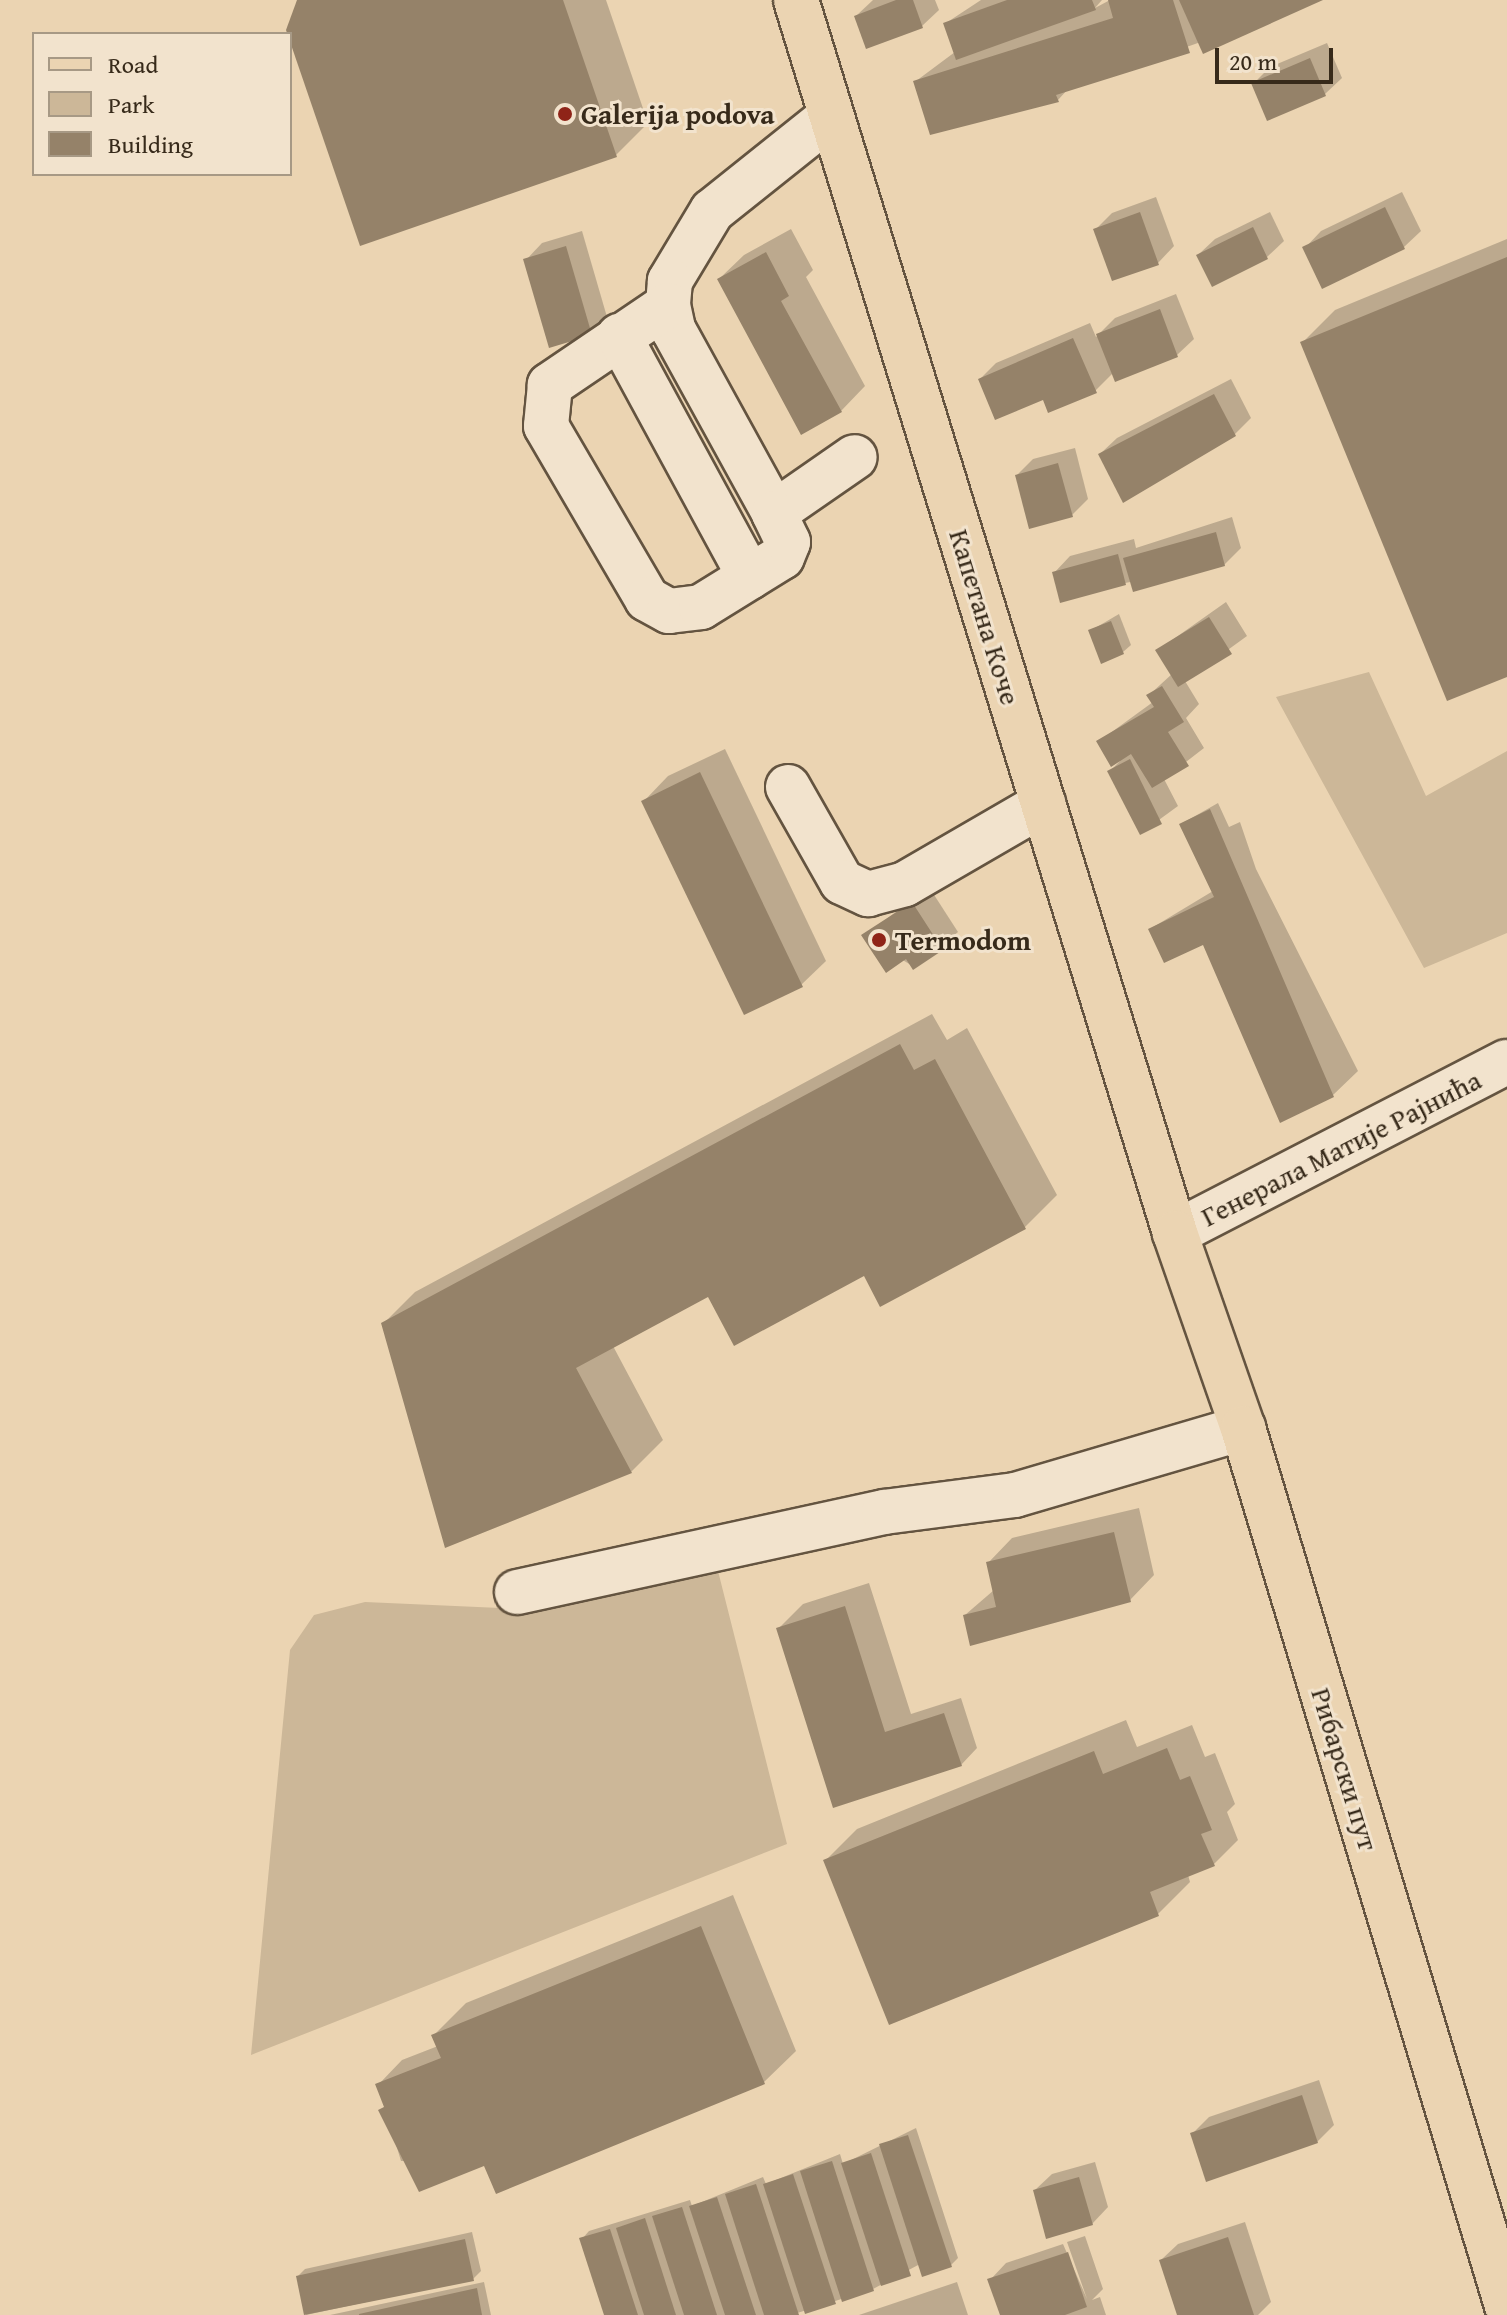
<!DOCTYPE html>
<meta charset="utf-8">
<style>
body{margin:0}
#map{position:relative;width:1507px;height:2315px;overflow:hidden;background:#ebd4b2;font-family:"Gentium Book Plus",serif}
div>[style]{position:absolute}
.green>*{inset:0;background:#ccb798}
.shadow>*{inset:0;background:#0003}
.building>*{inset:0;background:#958269}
.roads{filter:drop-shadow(2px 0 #645440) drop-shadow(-2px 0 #645440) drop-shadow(0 2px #645440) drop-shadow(0 -2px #645440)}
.minor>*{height:44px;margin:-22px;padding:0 22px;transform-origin:22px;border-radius:22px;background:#f2e3cd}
.major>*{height:44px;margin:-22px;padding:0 22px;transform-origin:22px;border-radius:22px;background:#ebd4b2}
.dots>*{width:22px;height:22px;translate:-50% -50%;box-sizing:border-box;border:4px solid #f2e3cd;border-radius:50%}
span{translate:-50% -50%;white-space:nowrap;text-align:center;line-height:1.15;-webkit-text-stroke:6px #f2e3cd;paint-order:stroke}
.poi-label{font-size:28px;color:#372a1a;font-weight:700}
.left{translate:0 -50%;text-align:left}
.street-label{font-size:28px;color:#372a1a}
.legend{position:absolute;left:32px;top:32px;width:260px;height:144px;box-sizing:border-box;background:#f2e3cd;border:2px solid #a79985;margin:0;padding:10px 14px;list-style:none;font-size:24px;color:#372a1a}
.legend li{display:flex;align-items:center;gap:16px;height:40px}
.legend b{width:40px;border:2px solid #a79985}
.scale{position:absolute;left:1215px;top:48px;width:118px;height:36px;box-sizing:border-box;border:4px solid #372a1a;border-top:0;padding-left:10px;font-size:24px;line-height:28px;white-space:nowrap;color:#372a1a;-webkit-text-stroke:6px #f2e3cd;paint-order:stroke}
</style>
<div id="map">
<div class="green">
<div style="clip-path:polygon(1369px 672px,1426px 796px,1507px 751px,1507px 933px,1424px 968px,1276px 697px)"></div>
<div style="clip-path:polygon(718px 1571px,787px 1844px,251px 2055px,290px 1650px,314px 1615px,365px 1602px,500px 1608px)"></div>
</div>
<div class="shadow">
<div style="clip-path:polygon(300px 0,606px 0,648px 123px,616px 155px)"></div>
<div style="clip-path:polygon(873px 0,935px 0,939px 10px,922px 26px,856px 16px)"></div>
<div style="clip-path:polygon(981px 0,1102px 0,1095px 8px,1110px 0,1319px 0,1068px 89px,1058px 100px,916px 81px,955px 52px,946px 23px)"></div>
<div style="clip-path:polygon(1327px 43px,1342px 78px,1325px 94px,1253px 84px,1270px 67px)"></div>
<div style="clip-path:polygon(1402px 192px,1421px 231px,1404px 247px,1323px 287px,1305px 248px,1321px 231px)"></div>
<div style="clip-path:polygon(1156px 197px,1174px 246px,1158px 263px,1096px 229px,1112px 213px)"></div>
<div style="clip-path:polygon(1270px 212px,1284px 241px,1267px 257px,1198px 255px,1215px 239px)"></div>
<div style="clip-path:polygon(791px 229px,813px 270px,806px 277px,865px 386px,841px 411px,719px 279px,744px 255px)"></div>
<div style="clip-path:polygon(582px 231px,607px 317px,591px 333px,526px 260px,542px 243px)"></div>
<div style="clip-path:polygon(1507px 239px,1507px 675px,1303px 342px,1335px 310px)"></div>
<div style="clip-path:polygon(1176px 294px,1194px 339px,1177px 355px,1113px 373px,1095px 391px,1044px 397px,980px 379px,996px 363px,1090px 323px,1096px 337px,1115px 318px)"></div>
<div style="clip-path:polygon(1231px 379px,1251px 418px,1235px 434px,1100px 454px,1117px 438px)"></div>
<div style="clip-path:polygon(1075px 448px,1088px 499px,1072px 515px,1017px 475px,1033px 459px)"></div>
<div style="clip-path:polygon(1232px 517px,1241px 548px,1224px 565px,1125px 583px,1054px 573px,1070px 556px,1134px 539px,1136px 548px)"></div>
<div style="clip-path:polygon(1226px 602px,1247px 636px,1185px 681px,1199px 704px,1186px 718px,1204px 748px,1164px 779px,1178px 806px,1141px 833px,1110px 771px,1120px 761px,1098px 742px,1153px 702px,1149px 695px,1172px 674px,1158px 650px)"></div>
<div style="clip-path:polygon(1119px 614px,1131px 645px,1123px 652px,1090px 631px)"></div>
<div style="clip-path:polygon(725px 749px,826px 961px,801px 985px,644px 801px,668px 776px)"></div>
<div style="clip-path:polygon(1218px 803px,1229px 827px,1240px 822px,1256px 869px,1358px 1071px,1333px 1095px,1281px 1120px,1204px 942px,1150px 929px,1213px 891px,1181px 824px)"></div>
<div style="clip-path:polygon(929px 887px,958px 932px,914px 967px,864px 936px)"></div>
<div style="clip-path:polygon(932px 1014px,947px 1040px,967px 1028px,1057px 1195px,1024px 1228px,864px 1273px,709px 1295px,613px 1346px,663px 1440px,631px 1472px,383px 1324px,415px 1292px)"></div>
<div style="clip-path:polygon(1139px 1508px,1154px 1575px,1130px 1600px,965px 1615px,994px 1590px,988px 1563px,1012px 1538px)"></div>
<div style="clip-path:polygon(869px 1583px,911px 1714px,961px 1698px,977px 1748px,961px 1765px,834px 1805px,778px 1629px,803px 1604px)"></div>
<div style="clip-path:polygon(1126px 1720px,1137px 1747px,1192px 1725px,1205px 1757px,1215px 1753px,1235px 1804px,1227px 1812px,1238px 1840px,1213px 1865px,1188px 1875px,1190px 1882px,1158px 1914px,825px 1861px,857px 1829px)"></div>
<div style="clip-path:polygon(733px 1895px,796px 2051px,763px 2083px,485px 2162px,401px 2161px,378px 2085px,402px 2060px,438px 2046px,434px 2035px,466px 2003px)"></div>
<div style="clip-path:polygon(1319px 2080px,1334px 2125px,1317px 2142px,1192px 2134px,1209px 2117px)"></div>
<div style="clip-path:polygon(916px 2128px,958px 2258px,951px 2265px,920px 2264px,873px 2289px,791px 2315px,606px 2315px,582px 2239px,589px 2231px,690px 2200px,692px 2206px,763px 2177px,766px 2184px,840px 2154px,843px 2164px)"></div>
<div style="clip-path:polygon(1095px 2162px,1108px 2207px,1092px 2224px,1035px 2190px,1052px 2174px)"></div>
<div style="clip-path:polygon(1245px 2222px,1271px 2302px,1258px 2315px,1179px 2315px,1161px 2260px,1178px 2244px)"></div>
<div style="clip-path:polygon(472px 2232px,481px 2271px,473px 2279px,306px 2315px,298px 2276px,305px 2269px)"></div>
<div style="clip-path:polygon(1085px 2236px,1103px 2289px,1092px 2300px,1100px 2297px,1106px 2315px,1002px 2315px,990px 2280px,1006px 2263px,1063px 2244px,1087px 2299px,1067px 2242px)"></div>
<div style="clip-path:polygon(484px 2282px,491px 2315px,330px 2315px)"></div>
<div style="clip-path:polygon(957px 2282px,968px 2315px,859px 2315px)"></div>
</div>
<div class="building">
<div style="clip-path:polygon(297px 0,563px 0,617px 157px,360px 246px,286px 30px)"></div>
<div style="clip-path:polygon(896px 0,913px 0,923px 28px,866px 49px,854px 16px)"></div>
<div style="clip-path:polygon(1007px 0,1092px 0,1096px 10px,956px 60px,943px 23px)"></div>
<div style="clip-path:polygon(1108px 0,1173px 0,1190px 53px,1056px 95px,1059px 102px,930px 135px,913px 81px,1113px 18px)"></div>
<div style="clip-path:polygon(1179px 0,1323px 0,1203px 54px)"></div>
<div style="clip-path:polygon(1310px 58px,1326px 96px,1267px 121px,1251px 83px)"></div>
<div style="clip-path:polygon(1385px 207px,1405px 249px,1322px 289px,1302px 247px)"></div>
<div style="clip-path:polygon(1140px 212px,1159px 265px,1112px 281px,1093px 229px)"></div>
<div style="clip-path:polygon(1253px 227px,1268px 259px,1212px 287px,1196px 255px)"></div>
<div style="clip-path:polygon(566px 246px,592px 335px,549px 348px,523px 259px)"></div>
<div style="clip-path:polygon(766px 252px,789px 296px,781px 301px,842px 412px,801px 435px,717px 279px)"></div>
<div style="clip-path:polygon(1507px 257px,1507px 677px,1447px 701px,1300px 342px)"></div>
<div style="clip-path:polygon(1160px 309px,1178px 357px,1115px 382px,1096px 334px)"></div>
<div style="clip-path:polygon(1073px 338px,1097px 393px,1048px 413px,1043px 400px,995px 420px,978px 379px)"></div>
<div style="clip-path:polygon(1214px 394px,1236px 436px,1123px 503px,1098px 454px)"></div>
<div style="clip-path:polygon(1058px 463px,1073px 517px,1029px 529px,1015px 475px)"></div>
<div style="clip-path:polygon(1216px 532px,1225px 566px,1133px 592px,1123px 558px)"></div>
<div style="clip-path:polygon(1118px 554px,1126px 585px,1060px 603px,1052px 572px)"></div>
<div style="clip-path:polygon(1209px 617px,1232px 654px,1178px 687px,1155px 650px)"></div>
<div style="clip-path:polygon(1111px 621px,1124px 654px,1101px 664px,1088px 630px)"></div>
<div style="clip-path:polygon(1162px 686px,1184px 722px,1168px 732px,1189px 766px,1152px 788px,1131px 754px,1111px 767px,1096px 741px,1154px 707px,1146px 695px)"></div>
<div style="clip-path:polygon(1130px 759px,1162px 824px,1140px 835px,1107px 771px)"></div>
<div style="clip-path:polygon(700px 772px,803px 987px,744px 1015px,641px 801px)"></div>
<div style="clip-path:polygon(1210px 809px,1334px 1097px,1280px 1123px,1203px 945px,1164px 963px,1148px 929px,1214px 897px,1179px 824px)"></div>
<div style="clip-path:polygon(912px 902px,943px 950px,913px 970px,906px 959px,886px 973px,861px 935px)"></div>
<div style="clip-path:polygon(900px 1044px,914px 1070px,935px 1059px,1026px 1229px,880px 1307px,864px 1276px,734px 1346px,708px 1297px,576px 1368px,632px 1473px,445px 1548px,381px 1323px)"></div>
<div style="clip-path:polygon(1114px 1532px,1131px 1602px,970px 1646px,963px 1615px,996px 1607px,986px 1562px)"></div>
<div style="clip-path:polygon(845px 1606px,885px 1732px,944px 1713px,962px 1766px,833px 1808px,776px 1628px)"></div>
<div style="clip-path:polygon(1167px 1748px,1180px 1780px,1190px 1776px,1212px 1830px,1201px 1834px,1215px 1866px,1150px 1892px,1159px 1916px,889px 2025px,823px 1860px,1094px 1751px,1103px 1774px)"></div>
<div style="clip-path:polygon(701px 1926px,765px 2084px,496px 2194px,484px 2166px,419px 2192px,378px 2110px,384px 2107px,375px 2084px,441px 2058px,431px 2035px)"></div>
<div style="clip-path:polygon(1302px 2095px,1318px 2143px,1206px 2182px,1190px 2133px)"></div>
<div style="clip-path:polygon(908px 2135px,952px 2267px,922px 2277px,879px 2144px)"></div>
<div style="clip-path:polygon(871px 2153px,911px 2276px,881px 2286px,841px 2163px)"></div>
<div style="clip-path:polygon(832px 2161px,874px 2291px,842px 2302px,800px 2171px)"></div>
<div style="clip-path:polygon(793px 2174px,836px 2304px,805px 2314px,763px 2184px)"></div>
<div style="clip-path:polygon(1079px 2177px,1093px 2225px,1046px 2239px,1033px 2190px)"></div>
<div style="clip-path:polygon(756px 2184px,799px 2315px,764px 2315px,725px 2194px)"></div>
<div style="clip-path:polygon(717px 2197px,756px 2315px,725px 2315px,689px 2206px)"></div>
<div style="clip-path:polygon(682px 2207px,717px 2315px,684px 2315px,652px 2216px)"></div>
<div style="clip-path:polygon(645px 2218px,676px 2315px,644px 2315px,616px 2228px)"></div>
<div style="clip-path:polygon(610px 2229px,638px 2315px,604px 2315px,579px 2238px)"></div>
<div style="clip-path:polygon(1228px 2237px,1254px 2315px,1177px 2315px,1159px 2260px)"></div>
<div style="clip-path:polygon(465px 2239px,474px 2281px,304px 2315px,296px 2276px)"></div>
<div style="clip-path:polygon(1068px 2252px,1087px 2307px,1065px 2315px,1000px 2315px,987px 2279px)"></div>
<div style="clip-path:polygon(477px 2288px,482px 2315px,359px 2315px,359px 2314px)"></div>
</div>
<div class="roads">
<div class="minor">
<div style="left:831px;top:116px;width:152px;rotate:141.4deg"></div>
<div style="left:712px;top:211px;width:82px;rotate:121deg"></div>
<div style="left:670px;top:281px;width:24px;rotate:95deg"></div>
<div style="left:668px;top:305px;width:25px;rotate:78deg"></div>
<div style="left:673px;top:329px;width:210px;rotate:61.2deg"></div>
<div style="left:774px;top:513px;width:98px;rotate:-34.7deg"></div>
<div style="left:668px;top:305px;width:143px;rotate:145.9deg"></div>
<div style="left:550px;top:385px;width:41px;rotate:95.6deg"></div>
<div style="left:546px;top:426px;width:200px;rotate:59.7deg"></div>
<div style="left:647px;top:599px;width:25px;rotate:29deg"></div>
<div style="left:669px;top:611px;width:32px;rotate:-7deg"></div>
<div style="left:701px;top:607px;width:95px;rotate:-31.7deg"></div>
<div style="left:782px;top:557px;width:16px;rotate:-68deg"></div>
<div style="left:788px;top:542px;width:32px;rotate:-116deg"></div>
<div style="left:619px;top:336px;width:274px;rotate:61.5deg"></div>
<div style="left:788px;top:787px;width:109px;rotate:60.4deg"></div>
<div style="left:842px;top:882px;width:29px;rotate:25deg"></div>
<div style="left:868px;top:894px;width:38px;rotate:-15deg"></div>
<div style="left:905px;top:884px;width:160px;rotate:-30.1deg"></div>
<div style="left:1175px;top:1233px;width:373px;rotate:-27.3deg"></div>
<div style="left:517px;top:1592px;width:376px;rotate:-12.3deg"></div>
<div style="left:884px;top:1512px;width:132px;rotate:-7.4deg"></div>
<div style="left:1015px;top:1495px;width:238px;rotate:-16.4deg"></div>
</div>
<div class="major">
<div style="left:796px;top:0;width:1290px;rotate:72.91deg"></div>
<div style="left:1175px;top:1233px;width:207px;rotate:70.8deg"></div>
<div style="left:1243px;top:1428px;width:917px;rotate:73.26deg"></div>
</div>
</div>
<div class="dots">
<div style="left:565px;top:114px;background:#8f2418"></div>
<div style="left:879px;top:940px;background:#8f2418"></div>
</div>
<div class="poi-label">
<span class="left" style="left:581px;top:114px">Galerija podova</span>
<span class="left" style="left:895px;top:940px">Termodom</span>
</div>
<div class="street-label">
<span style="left:985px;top:617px;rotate:73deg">Капетана Коче</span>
<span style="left:1341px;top:1148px;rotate:-27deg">Генерала Матије Рајнића</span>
<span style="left:1345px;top:1769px;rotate:73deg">Рибарски пут</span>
</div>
<ul class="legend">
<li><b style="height:10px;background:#ebd4b2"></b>Road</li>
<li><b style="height:22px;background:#ccb798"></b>Park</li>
<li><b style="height:22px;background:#958269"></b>Building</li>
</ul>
<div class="scale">20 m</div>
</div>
